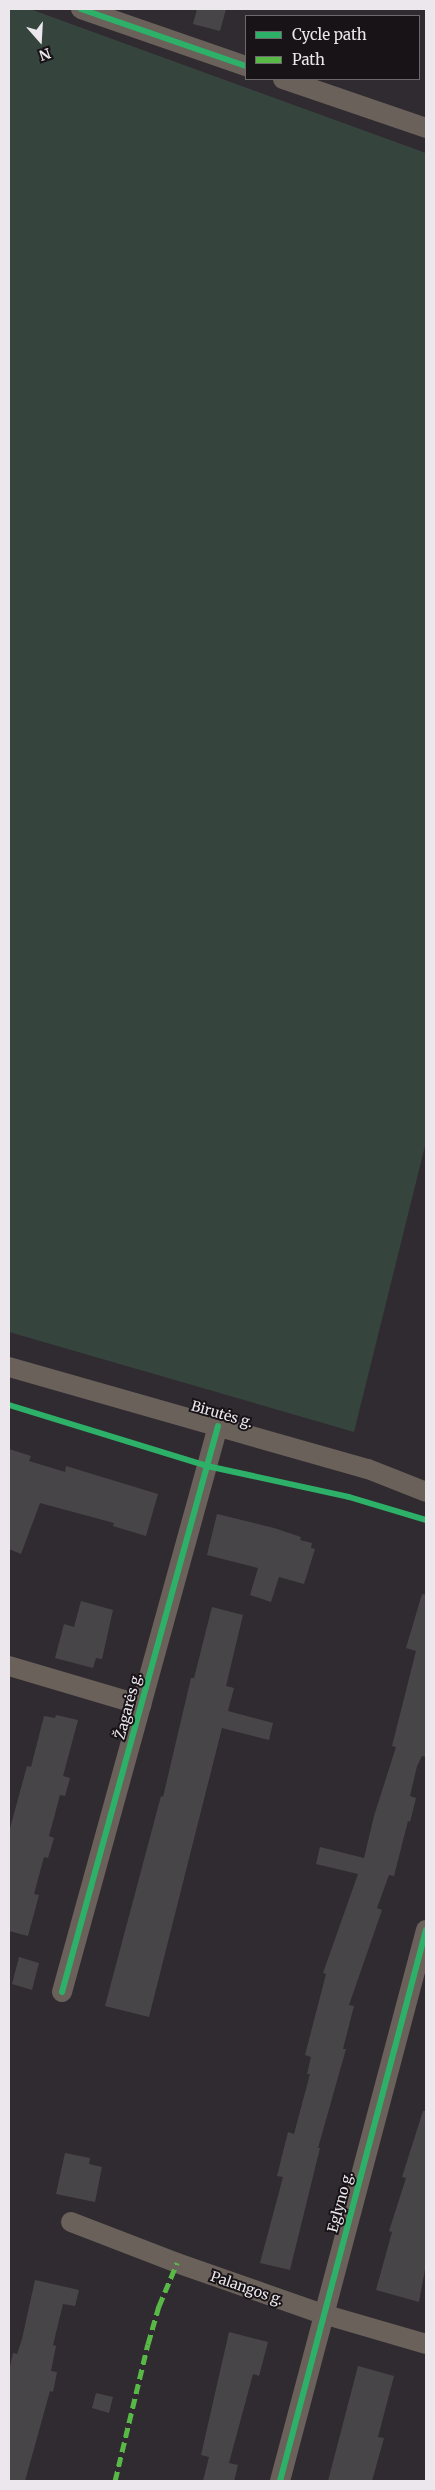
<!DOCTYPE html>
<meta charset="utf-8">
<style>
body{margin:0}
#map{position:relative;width:435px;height:2490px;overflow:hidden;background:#302b30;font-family:Merriweather,serif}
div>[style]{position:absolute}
.green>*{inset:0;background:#35443d}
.building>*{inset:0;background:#484548}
.street>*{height:20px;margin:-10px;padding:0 10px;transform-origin:10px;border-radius:10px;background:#6a615b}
.quiet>*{height:5px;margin-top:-2.5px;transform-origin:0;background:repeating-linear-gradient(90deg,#58b947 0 10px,transparent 0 15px)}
.cycleway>*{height:6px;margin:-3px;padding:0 3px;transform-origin:3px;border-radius:3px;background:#2db169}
span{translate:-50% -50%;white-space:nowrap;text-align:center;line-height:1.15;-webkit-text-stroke:4px #171317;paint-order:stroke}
.street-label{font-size:14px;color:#ebe7ec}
.frame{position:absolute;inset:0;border:10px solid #ebe7ec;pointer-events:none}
.legend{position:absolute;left:245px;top:15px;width:175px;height:65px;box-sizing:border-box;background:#171317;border:1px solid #6c686c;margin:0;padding:6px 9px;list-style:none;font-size:15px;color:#ebe7ec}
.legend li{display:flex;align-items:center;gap:10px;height:25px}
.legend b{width:25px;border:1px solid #6c686c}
.north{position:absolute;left:15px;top:15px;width:50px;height:50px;-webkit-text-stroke:4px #171317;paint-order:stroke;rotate:161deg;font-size:14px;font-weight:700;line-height:20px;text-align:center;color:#ebe7ec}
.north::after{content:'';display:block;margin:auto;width:18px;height:22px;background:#ebe7ec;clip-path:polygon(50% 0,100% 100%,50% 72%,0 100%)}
</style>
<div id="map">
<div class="green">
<div style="clip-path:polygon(9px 9px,30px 9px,426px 153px,426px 1142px,354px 1432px,9px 1332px)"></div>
</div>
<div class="building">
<div style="clip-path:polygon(197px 9px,226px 9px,220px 31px,193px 24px)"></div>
<div style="clip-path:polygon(9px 1449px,31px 1456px,29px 1461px,65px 1472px,66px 1466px,158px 1494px,146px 1536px,113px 1526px,114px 1523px,40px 1503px,21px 1554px,9px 1549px)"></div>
<div style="clip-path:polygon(217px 1514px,274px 1528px,301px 1537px,300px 1540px,312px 1543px,311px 1548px,315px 1549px,304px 1584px,279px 1577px,271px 1602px,250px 1595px,258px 1568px,207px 1555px)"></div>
<div style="clip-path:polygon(422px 1594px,426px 1595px,426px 1757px,422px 1756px,417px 1766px,410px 1796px,416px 1798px,410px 1822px,408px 1821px,394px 1876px,389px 1875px,377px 1908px,382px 1910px,349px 2005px,354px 2006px,343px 2049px,346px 2049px,318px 2148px,320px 2148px,290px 2270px,260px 2263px,283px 2177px,277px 2176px,288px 2132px,294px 2134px,310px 2074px,307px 2074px,311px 2057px,305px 2055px,326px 1974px,323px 1973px,358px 1874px,316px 1864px,320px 1847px,364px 1858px,374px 1816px,396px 1747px,392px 1746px,416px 1651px,406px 1648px)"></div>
<div style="clip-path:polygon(81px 1601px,113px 1610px,102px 1659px,96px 1658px,93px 1668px,55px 1658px,64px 1624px,74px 1627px)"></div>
<div style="clip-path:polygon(212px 1607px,243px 1615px,226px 1686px,234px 1688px,228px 1711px,273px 1723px,269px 1740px,222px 1728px,149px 2017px,105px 2006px,161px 1796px,163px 1797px,191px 1678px,194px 1678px)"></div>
<div style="clip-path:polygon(56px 1715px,78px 1720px,63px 1776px,70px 1778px,65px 1796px,60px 1795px,49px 1836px,54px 1838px,48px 1858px,44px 1857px,34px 1894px,39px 1895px,28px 1936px,9px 1931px,9px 1832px,27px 1766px,31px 1767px,44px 1716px,55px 1718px)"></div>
<div style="clip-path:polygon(19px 1957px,39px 1963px,32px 1990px,12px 1984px)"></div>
<div style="clip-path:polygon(423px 2111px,426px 2111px,426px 2264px,419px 2302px,376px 2290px,392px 2232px,389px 2231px,406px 2178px,402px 2177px)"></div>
<div style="clip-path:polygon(65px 2153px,90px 2158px,89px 2164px,102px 2167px,95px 2202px,56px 2194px)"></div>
<div style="clip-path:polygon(35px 2280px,79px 2290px,75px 2306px,63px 2304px,53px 2345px,56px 2346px,51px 2371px,57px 2372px,53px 2392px,50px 2391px,25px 2481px,9px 2481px,9px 2371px,13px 2353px,17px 2354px,22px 2339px)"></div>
<div style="clip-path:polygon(229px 2332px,268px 2342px,259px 2376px,253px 2374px,229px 2463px,238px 2465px,234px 2481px,203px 2481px,209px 2457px,201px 2455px)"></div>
<div style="clip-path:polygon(358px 2366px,394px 2376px,378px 2437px,384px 2438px,372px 2481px,328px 2481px)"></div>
<div style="clip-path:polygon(96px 2393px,113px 2397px,109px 2413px,92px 2408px)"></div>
</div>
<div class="street">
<div style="left:81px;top:9px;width:175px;rotate:19.1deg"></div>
<div style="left:283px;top:79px;width:151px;rotate:18.9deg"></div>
<div style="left:9px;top:1367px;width:373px;rotate:15.9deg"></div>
<div style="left:368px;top:1469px;width:62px;rotate:21.6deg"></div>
<div style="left:9px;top:1666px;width:138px;rotate:16.5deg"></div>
<div style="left:62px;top:1992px;width:587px;rotate:-74.59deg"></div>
<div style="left:71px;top:2222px;width:114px;rotate:21.1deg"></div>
<div style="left:177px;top:2263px;width:155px;rotate:19.3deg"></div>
<div style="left:323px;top:2314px;width:107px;rotate:16.2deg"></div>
<div style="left:280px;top:2481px;width:570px;rotate:-75.16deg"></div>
</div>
<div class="quiet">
<div style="left:115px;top:2481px;width:141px;rotate:-76.5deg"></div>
<div style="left:148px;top:2344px;width:40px;rotate:-74deg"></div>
<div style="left:159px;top:2306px;width:47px;rotate:-67.3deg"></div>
</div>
<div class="cycleway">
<div style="left:81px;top:9px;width:175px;rotate:19.1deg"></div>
<div style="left:9px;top:1405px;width:207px;rotate:17.1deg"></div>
<div style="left:207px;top:1466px;width:145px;rotate:12.3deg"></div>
<div style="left:349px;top:1497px;width:80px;rotate:16.6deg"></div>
<div style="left:62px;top:1992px;width:587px;rotate:-74.59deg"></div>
<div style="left:280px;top:2481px;width:570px;rotate:-75.16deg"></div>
</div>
<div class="street-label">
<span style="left:222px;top:1414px;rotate:16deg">Birutės g.</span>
<span style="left:128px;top:1706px;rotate:-75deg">Žagarės g.</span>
<span style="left:340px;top:2202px;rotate:-75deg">Eglyno g.</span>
<span style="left:247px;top:2288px;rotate:19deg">Palangos g.</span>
</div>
<div class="frame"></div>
<ul class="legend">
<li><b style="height:6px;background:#2db169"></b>Cycle path</li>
<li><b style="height:6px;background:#58b947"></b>Path</li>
</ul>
<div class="north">N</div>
</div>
